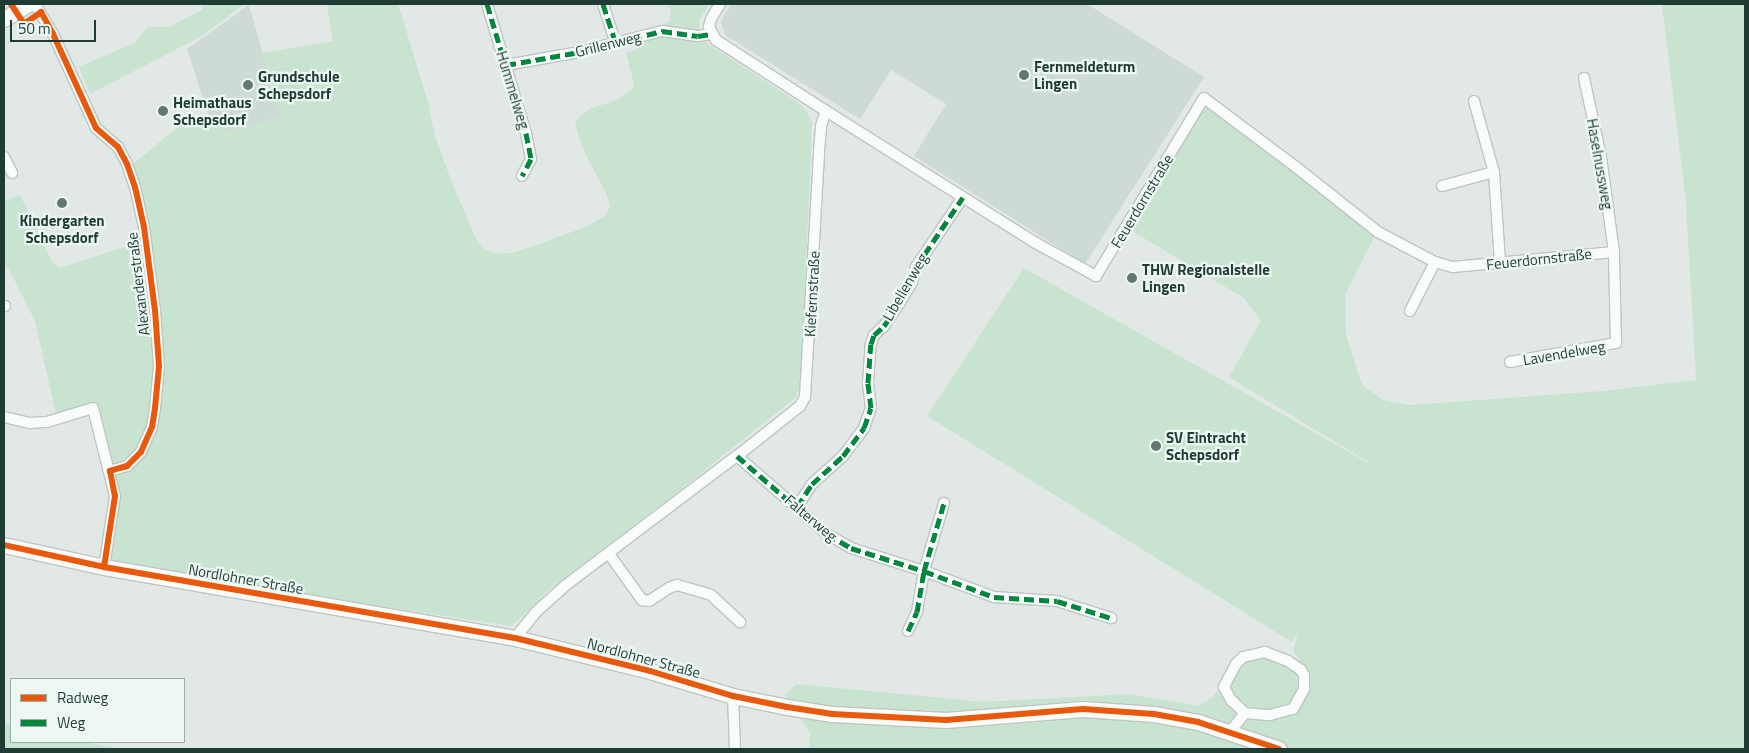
<!DOCTYPE html>
<meta charset="utf-8">
<style>
body{margin:0}
#map{position:relative;width:1749px;height:753px;overflow:hidden;background:#e1e8e5;font-family:"Titillium Web",sans-serif}
div>[style]{position:absolute}
.built>*{inset:0;background:#cedad5}
.green>*{inset:0;background:#c8e3d0}
.roads{filter:drop-shadow(1px 0 #bec5c2) drop-shadow(-1px 0 #bec5c2) drop-shadow(0 1px #bec5c2) drop-shadow(0 -1px #bec5c2)}
.street>*{height:10px;margin:-5px;padding:0 5px;transform-origin:5px;border-radius:5px;background:#fafcfb}
.secondary>*{height:15px;margin:-7.5px;padding:0 7.5px;transform-origin:7.5px;border-radius:7.5px;background:#fafcfb}
.quiet>*{height:5px;margin-top:-2.5px;transform-origin:0;background:repeating-linear-gradient(90deg,#00873e 0 10px,transparent 0 15px)}
.cycleway>*{height:6px;margin:-3px;padding:0 3px;transform-origin:3px;border-radius:3px;background:#e8590c}
.dots>*{width:14px;height:14px;translate:-50% -50%;box-sizing:border-box;border:2px solid #eef8f3;border-radius:50%}
span{translate:-50% -50%;white-space:nowrap;text-align:center;line-height:1.15;-webkit-text-stroke:4.5px #eef8f3;paint-order:stroke}
.street-label{font-size:15px;color:#1e3c33}
.poi-label{font-size:15px;color:#1e3c33;font-weight:700}
.left{translate:0 -50%;text-align:left}
.frame{position:absolute;inset:0;border:5px solid #1e3c33;pointer-events:none}
.legend{position:absolute;left:10px;top:678px;width:175px;height:65px;box-sizing:border-box;background:#eef8f3;border:1px solid #9bada6;margin:0;padding:6px 9px;list-style:none;font-size:15px;color:#1e3c33}
.legend li{display:flex;align-items:center;gap:10px;height:25px}
.legend b{width:25px;border:1px solid #9bada6}
.scale{position:absolute;left:10px;top:20px;width:86px;height:22px;box-sizing:border-box;border:2px solid #1e3c33;border-top:0;padding-left:6px;font-size:15px;line-height:18px;white-space:nowrap;color:#1e3c33;-webkit-text-stroke:4px #eef8f3;paint-order:stroke}
</style>
<div id="map">
<div class="built">
<div style="clip-path:polygon(731px 4px,1087px 4px,1204px 77px,1085px 264px,914px 156px,946px 104px,891px 70px,860px 119px,725px 35px,721px 21px)"></div>
<div style="clip-path:polygon(249px 5px,281px 117px,227px 133px,222px 116px,210px 120px,187px 49px)"></div>
</div>
<div class="green">
<div style="clip-path:polygon(204px 4px,244px 4px,202px 36px,90px 94px,79px 67px,134px 43px,148px 27px,169px 27px,202px 10px)"></div>
<div style="clip-path:polygon(327px 4px,398px 4px,428px 102px,435px 136px,452px 183px,477px 241px,486px 250px,496px 254px,511px 253px,534px 246px,588px 226px,606px 215px,610px 206px,606px 193px,585px 153px,575px 125px,579px 117px,591px 108px,615px 101px,632px 90px,634px 83px,626px 53px,636px 50px,658px 26px,669px 22px,671px 13px,668px 4px,709px 4px,699px 21px,699px 34px,702px 40px,803px 106px,812px 122px,801px 384px,795px 398px,681px 489px,551px 588px,512px 626px,108px 565px,111px 501px,107px 474px,87px 406px,56px 414px,35px 321px,11px 273px,4px 263px,4px 201px,20px 195px,52px 262px,60px 268px,140px 242px,145px 228px,130px 167px,188px 118px,191px 127px,222px 117px,228px 133px,281px 117px,262px 53px,333px 41px)"></div>
<div style="clip-path:polygon(1662px 4px,1745px 4px,1745px 749px,809px 749px,810px 733px,785px 695px,797px 684px,983px 702px,1129px 694px,1199px 706px,1211px 698px,1253px 654px,1296px 666px,1300px 659px,1294px 653px,1294px 648px,1298px 632px,1292px 642px,927px 416px,1024px 268px,1386px 473px,1229px 377px,1261px 321px,1244px 298px,1132px 231px,1204px 99px,1377px 232px,1345px 294px,1346px 335px,1362px 385px,1383px 400px,1410px 405px,1604px 391px,1696px 380px,1686px 202px)"></div>
<div style="clip-path:polygon(4px 723px,11px 725px,11px 742px,84px 742px,121px 749px,4px 749px)"></div>
</div>
<div class="roads">
<div class="street">
<div style="left:35px;top:4px;width:35px;rotate:59deg"></div>
<div style="left:53px;top:34px;width:103px;rotate:65.4deg"></div>
<div style="left:96px;top:128px;width:29px;rotate:41deg"></div>
<div style="left:118px;top:147px;width:19px;rotate:62deg"></div>
<div style="left:127px;top:164px;width:24px;rotate:71deg"></div>
<div style="left:135px;top:187px;width:41px;rotate:77.3deg"></div>
<div style="left:144px;top:227px;width:84px;rotate:82.5deg"></div>
<div style="left:155px;top:310px;width:56px;rotate:85.9deg"></div>
<div style="left:159px;top:366px;width:42px;rotate:95.4deg"></div>
<div style="left:155px;top:408px;width:19px;rotate:99deg"></div>
<div style="left:152px;top:427px;width:27px;rotate:114deg"></div>
<div style="left:141px;top:452px;width:20px;rotate:135deg"></div>
<div style="left:127px;top:466px;width:18px;rotate:164deg"></div>
<div style="left:487px;top:4px;width:135px;rotate:73.2deg"></div>
<div style="left:526px;top:133px;width:26px;rotate:79deg"></div>
<div style="left:531px;top:159px;width:19px;rotate:118deg"></div>
<div style="left:603px;top:4px;width:40px;rotate:72deg"></div>
<div style="left:506px;top:65px;width:69px;rotate:-10deg"></div>
<div style="left:574px;top:53px;width:91px;rotate:-14deg"></div>
<div style="left:662px;top:31px;width:36px;rotate:8deg"></div>
<div style="left:698px;top:36px;width:13px;rotate:-9deg"></div>
<div style="left:1474px;top:101px;width:74px;rotate:74.3deg"></div>
<div style="left:1494px;top:172px;width:91px;rotate:86.2deg"></div>
<div style="left:826px;top:111px;width:246px;rotate:32.2deg"></div>
<div style="left:1034px;top:242px;width:71px;rotate:28.7deg"></div>
<div style="left:1096px;top:276px;width:208px;rotate:-58.8deg"></div>
<div style="left:1204px;top:98px;width:115px;rotate:36.9deg"></div>
<div style="left:1296px;top:167px;width:105px;rotate:38.4deg"></div>
<div style="left:1378px;top:232px;width:64px;rotate:27.8deg"></div>
<div style="left:1435px;top:262px;width:19px;rotate:16deg"></div>
<div style="left:1453px;top:267px;width:162px;rotate:-5.3deg"></div>
<div style="left:4px;top:157px;width:18px;rotate:63deg"></div>
<div style="left:1442px;top:186px;width:54px;rotate:-15.1deg"></div>
<div style="left:4px;top:306px;width:1px"></div>
<div style="left:1410px;top:311px;width:55px;rotate:-63deg"></div>
<div style="left:1510px;top:362px;width:108px;rotate:-10.2deg"></div>
<div style="left:1616px;top:343px;width:91px;rotate:-91.3deg"></div>
<div style="left:1614px;top:252px;width:96px;rotate:-97.8deg"></div>
<div style="left:1601px;top:157px;width:81px;rotate:-102.1deg"></div>
<div style="left:4px;top:417px;width:28px;rotate:13deg"></div>
<div style="left:31px;top:423px;width:16px;rotate:-4deg"></div>
<div style="left:47px;top:422px;width:48px;rotate:-16.9deg"></div>
<div style="left:93px;top:408px;width:91px;rotate:76deg"></div>
<div style="left:115px;top:496px;width:72px;rotate:98.8deg"></div>
<div style="left:737px;top:456px;width:119px;rotate:40.9deg"></div>
<div style="left:827px;top:534px;width:28px;rotate:30deg"></div>
<div style="left:851px;top:548px;width:77px;rotate:17.5deg"></div>
<div style="left:924px;top:571px;width:75px;rotate:20.4deg"></div>
<div style="left:994px;top:597px;width:63px;rotate:3.6deg"></div>
<div style="left:1057px;top:601px;width:57px;rotate:17.5deg"></div>
<div style="left:797px;top:507px;width:27px;rotate:-57deg"></div>
<div style="left:812px;top:484px;width:42px;rotate:-42.1deg"></div>
<div style="left:843px;top:456px;width:35px;rotate:-53deg"></div>
<div style="left:864px;top:428px;width:21px;rotate:-71deg"></div>
<div style="left:871px;top:408px;width:25px;rotate:-97deg"></div>
<div style="left:868px;top:383px;width:39px;rotate:-86deg"></div>
<div style="left:871px;top:344px;width:9px;rotate:-72deg"></div>
<div style="left:874px;top:335px;width:13px;rotate:-42deg"></div>
<div style="left:884px;top:326px;width:27px;rotate:-56deg"></div>
<div style="left:899px;top:304px;width:26px;rotate:-59deg"></div>
<div style="left:912px;top:282px;width:16px;rotate:-75deg"></div>
<div style="left:916px;top:267px;width:84px;rotate:-56.1deg"></div>
<div style="left:609px;top:554px;width:57px;rotate:54.3deg"></div>
<div style="left:642px;top:600px;width:7px;rotate:8deg"></div>
<div style="left:649px;top:601px;width:24px;rotate:-33deg"></div>
<div style="left:669px;top:588px;width:9px;rotate:-21deg"></div>
<div style="left:677px;top:585px;width:35px;rotate:16deg"></div>
<div style="left:711px;top:595px;width:40px;rotate:43deg"></div>
<div style="left:908px;top:631px;width:21px;rotate:-65deg"></div>
<div style="left:917px;top:612px;width:42px;rotate:-80.3deg"></div>
<div style="left:924px;top:571px;width:71px;rotate:-73.6deg"></div>
<div style="left:515px;top:638px;width:33px;rotate:-51deg"></div>
<div style="left:536px;top:612px;width:40px;rotate:-42deg"></div>
<div style="left:566px;top:585px;width:232px;rotate:-37.1deg"></div>
<div style="left:751px;top:445px;width:63px;rotate:-38.5deg"></div>
<div style="left:800px;top:406px;width:10px;rotate:-61deg"></div>
<div style="left:805px;top:397px;width:246px;rotate:-86.7deg"></div>
<div style="left:819px;top:151px;width:25px;rotate:-85deg"></div>
<div style="left:821px;top:126px;width:16px;rotate:-72deg"></div>
<div style="left:826px;top:111px;width:131px;rotate:-147.2deg"></div>
<div style="left:716px;top:40px;width:15px;rotate:-118deg"></div>
<div style="left:709px;top:27px;width:8px;rotate:-76deg"></div>
<div style="left:711px;top:19px;width:17px;rotate:-59deg"></div>
<div style="left:733px;top:696px;width:53px;rotate:87.8deg"></div>
<div style="left:1230px;top:732px;width:24px;rotate:-52deg"></div>
<div style="left:1245px;top:713px;width:25px;rotate:5deg"></div>
<div style="left:1270px;top:715px;width:24px;rotate:-15deg"></div>
<div style="left:1293px;top:709px;width:23px;rotate:-61deg"></div>
<div style="left:1304px;top:689px;width:14px;rotate:-90deg"></div>
<div style="left:1304px;top:675px;width:6px;rotate:-121deg"></div>
<div style="left:1301px;top:670px;width:16px;rotate:-145deg"></div>
<div style="left:1288px;top:661px;width:25px;rotate:-159deg"></div>
<div style="left:1265px;top:652px;width:23px;rotate:167deg"></div>
<div style="left:1243px;top:657px;width:10px;rotate:135deg"></div>
<div style="left:1236px;top:664px;width:26px;rotate:118deg"></div>
<div style="left:1224px;top:687px;width:15px;rotate:62deg"></div>
<div style="left:1231px;top:700px;width:19px;rotate:43deg"></div>
</div>
<div class="secondary">
<div style="left:4px;top:19px;width:28px;rotate:-32deg"></div>
<div style="left:4px;top:545px;width:102px;rotate:12.4deg"></div>
<div style="left:104px;top:567px;width:417px;rotate:9.8deg"></div>
<div style="left:515px;top:638px;width:139px;rotate:13.7deg"></div>
<div style="left:650px;top:671px;width:87px;rotate:16.8deg"></div>
<div style="left:733px;top:696px;width:55px;rotate:11.5deg"></div>
<div style="left:787px;top:707px;width:46px;rotate:8.8deg"></div>
<div style="left:832px;top:714px;width:114px;rotate:3deg"></div>
<div style="left:946px;top:720px;width:137px;rotate:-4.6deg"></div>
<div style="left:1083px;top:709px;width:71px;rotate:4deg"></div>
<div style="left:1154px;top:714px;width:45px;rotate:10.3deg"></div>
<div style="left:1198px;top:722px;width:85px;rotate:18.4deg"></div>
</div>
</div>
<div class="quiet">
<div style="left:487px;top:4px;width:135px;rotate:73.2deg"></div>
<div style="left:526px;top:133px;width:26px;rotate:79deg"></div>
<div style="left:531px;top:159px;width:19px;rotate:118deg"></div>
<div style="left:603px;top:4px;width:40px;rotate:72deg"></div>
<div style="left:506px;top:65px;width:69px;rotate:-10deg"></div>
<div style="left:574px;top:53px;width:91px;rotate:-14deg"></div>
<div style="left:662px;top:31px;width:36px;rotate:8deg"></div>
<div style="left:698px;top:36px;width:13px;rotate:-9deg"></div>
<div style="left:737px;top:456px;width:119px;rotate:40.9deg"></div>
<div style="left:827px;top:534px;width:28px;rotate:30deg"></div>
<div style="left:851px;top:548px;width:77px;rotate:17.5deg"></div>
<div style="left:924px;top:571px;width:75px;rotate:20.4deg"></div>
<div style="left:994px;top:597px;width:63px;rotate:3.6deg"></div>
<div style="left:1057px;top:601px;width:57px;rotate:17.5deg"></div>
<div style="left:797px;top:507px;width:27px;rotate:-57deg"></div>
<div style="left:812px;top:484px;width:42px;rotate:-42.1deg"></div>
<div style="left:843px;top:456px;width:35px;rotate:-53deg"></div>
<div style="left:864px;top:428px;width:21px;rotate:-71deg"></div>
<div style="left:871px;top:408px;width:25px;rotate:-97deg"></div>
<div style="left:868px;top:383px;width:39px;rotate:-86deg"></div>
<div style="left:871px;top:344px;width:9px;rotate:-72deg"></div>
<div style="left:874px;top:335px;width:13px;rotate:-42deg"></div>
<div style="left:884px;top:326px;width:27px;rotate:-56deg"></div>
<div style="left:899px;top:304px;width:26px;rotate:-59deg"></div>
<div style="left:912px;top:282px;width:16px;rotate:-75deg"></div>
<div style="left:916px;top:267px;width:84px;rotate:-56.1deg"></div>
<div style="left:908px;top:631px;width:21px;rotate:-65deg"></div>
<div style="left:917px;top:612px;width:42px;rotate:-80.3deg"></div>
<div style="left:924px;top:571px;width:71px;rotate:-73.6deg"></div>
</div>
<div class="cycleway">
<div style="left:11px;top:4px;width:24px;rotate:57deg"></div>
<div style="left:24px;top:24px;width:21px;rotate:-35deg"></div>
<div style="left:41px;top:12px;width:25px;rotate:61deg"></div>
<div style="left:53px;top:34px;width:103px;rotate:65.4deg"></div>
<div style="left:96px;top:128px;width:29px;rotate:41deg"></div>
<div style="left:118px;top:147px;width:19px;rotate:62deg"></div>
<div style="left:127px;top:164px;width:24px;rotate:71deg"></div>
<div style="left:135px;top:187px;width:41px;rotate:77.3deg"></div>
<div style="left:144px;top:227px;width:84px;rotate:82.5deg"></div>
<div style="left:155px;top:310px;width:56px;rotate:85.9deg"></div>
<div style="left:159px;top:366px;width:42px;rotate:95.4deg"></div>
<div style="left:155px;top:408px;width:19px;rotate:99deg"></div>
<div style="left:152px;top:427px;width:27px;rotate:114deg"></div>
<div style="left:141px;top:452px;width:20px;rotate:135deg"></div>
<div style="left:127px;top:466px;width:18px;rotate:164deg"></div>
<div style="left:110px;top:471px;width:25px;rotate:79deg"></div>
<div style="left:115px;top:496px;width:72px;rotate:98.8deg"></div>
<div style="left:4px;top:545px;width:102px;rotate:12.4deg"></div>
<div style="left:104px;top:567px;width:417px;rotate:9.8deg"></div>
<div style="left:515px;top:638px;width:139px;rotate:13.7deg"></div>
<div style="left:650px;top:671px;width:87px;rotate:16.8deg"></div>
<div style="left:733px;top:696px;width:55px;rotate:11.5deg"></div>
<div style="left:787px;top:707px;width:46px;rotate:8.8deg"></div>
<div style="left:832px;top:714px;width:114px;rotate:3deg"></div>
<div style="left:946px;top:720px;width:137px;rotate:-4.6deg"></div>
<div style="left:1083px;top:709px;width:71px;rotate:4deg"></div>
<div style="left:1154px;top:714px;width:45px;rotate:10.3deg"></div>
<div style="left:1198px;top:722px;width:85px;rotate:18.4deg"></div>
</div>
<div class="dots">
<div style="left:1024px;top:75px;background:#627871"></div>
<div style="left:248px;top:85px;background:#627871"></div>
<div style="left:163px;top:111px;background:#627871"></div>
<div style="left:62px;top:203px;background:#627871"></div>
<div style="left:1132px;top:278px;background:#627871"></div>
<div style="left:1156px;top:446px;background:#627871"></div>
</div>
<div class="street-label">
<span style="left:608px;top:44px;rotate:-14deg">Grillenweg</span>
<span style="left:513px;top:90px;rotate:73deg">Hummelweg</span>
<span style="left:1600px;top:164px;rotate:80deg">Haselnussweg</span>
<span style="left:1142px;top:201px;rotate:-59deg">Feuerdornstraße</span>
<span style="left:1539px;top:259px;rotate:-6deg">Feuerdornstraße</span>
<span style="left:138px;top:284px;rotate:-97deg">Alexanderstraße</span>
<span style="left:905px;top:287px;rotate:-60deg">Libellenweg</span>
<span style="left:812px;top:294px;rotate:-87deg">Kiefernstraße</span>
<span style="left:1564px;top:353px;rotate:-10deg">Lavendelweg</span>
<span style="left:811px;top:518px;rotate:40deg">Falterweg</span>
<span style="left:246px;top:579px;rotate:10deg">Nordlohner Straße</span>
<span style="left:644px;top:658px;rotate:15deg">Nordlohner Straße</span>
</div>
<div class="poi-label">
<span class="left" style="left:1034px;top:75px">Fernmeldeturm<br>Lingen</span>
<span class="left" style="left:258px;top:85px">Grundschule<br>Schepsdorf</span>
<span class="left" style="left:173px;top:111px">Heimathaus<br>Schepsdorf</span>
<span style="left:62px;top:229px">Kindergarten<br>Schepsdorf</span>
<span class="left" style="left:1142px;top:278px">THW Regionalstelle<br>Lingen</span>
<span class="left" style="left:1166px;top:446px">SV Eintracht<br>Schepsdorf</span>
</div>
<div class="frame"></div>
<ul class="legend">
<li><b style="height:6px;background:#e8590c"></b>Radweg</li>
<li><b style="height:6px;background:#00873e"></b>Weg</li>
</ul>
<div class="scale">50 m</div>
</div>
